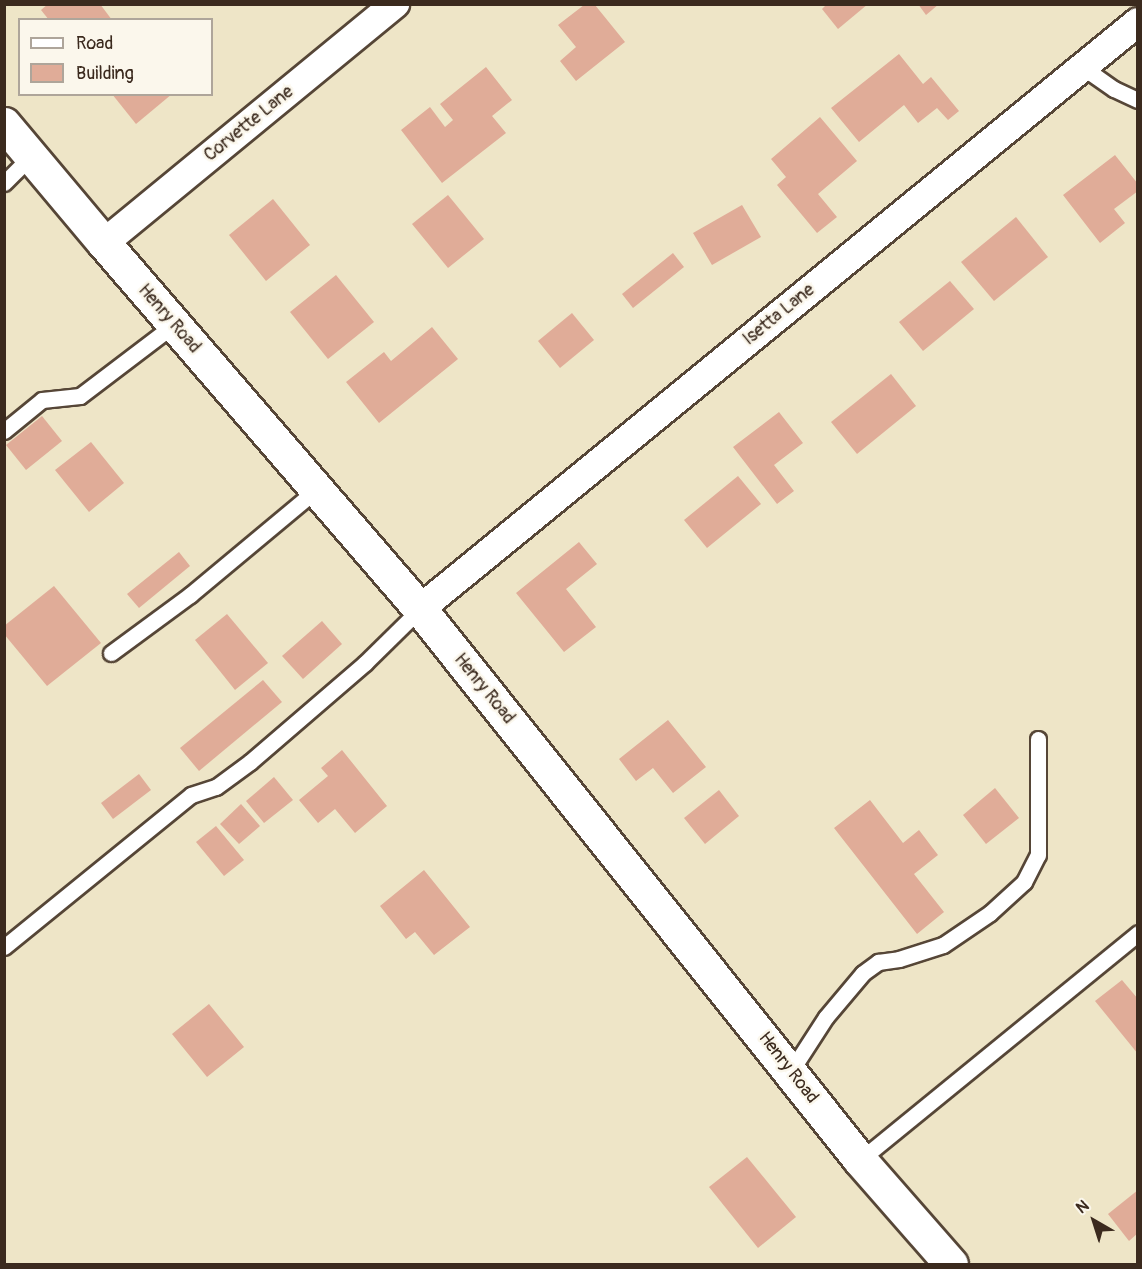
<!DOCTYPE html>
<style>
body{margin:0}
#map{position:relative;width:1142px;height:1269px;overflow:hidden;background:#eee5c7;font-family:Pangolin,sans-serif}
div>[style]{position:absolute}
.building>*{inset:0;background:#e0ac98}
.roads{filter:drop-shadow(2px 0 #564637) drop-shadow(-2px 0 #564637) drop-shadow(0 2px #564637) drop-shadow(0 -2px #564637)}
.service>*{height:15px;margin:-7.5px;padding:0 7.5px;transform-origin:7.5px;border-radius:7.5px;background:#fff}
.minor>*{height:28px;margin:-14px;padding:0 14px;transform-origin:14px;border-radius:14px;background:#fff}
.tertiary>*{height:33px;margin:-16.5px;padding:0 16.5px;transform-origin:16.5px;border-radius:16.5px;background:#fff}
span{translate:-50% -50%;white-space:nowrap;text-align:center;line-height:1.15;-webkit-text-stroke:5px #fbf7ec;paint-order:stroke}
.street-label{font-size:18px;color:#3b2a1e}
.frame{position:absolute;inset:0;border:6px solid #3b2a1e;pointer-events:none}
.legend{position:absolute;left:18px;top:18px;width:195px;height:78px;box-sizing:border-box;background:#fbf7ec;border:2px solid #aea59a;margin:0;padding:8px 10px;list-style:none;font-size:18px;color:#3b2a1e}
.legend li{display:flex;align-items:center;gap:12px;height:30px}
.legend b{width:30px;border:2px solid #aea59a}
.north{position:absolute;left:1064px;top:1191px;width:60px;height:60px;-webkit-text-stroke:4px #fbf7ec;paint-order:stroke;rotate:321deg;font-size:16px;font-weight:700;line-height:24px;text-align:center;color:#3b2a1e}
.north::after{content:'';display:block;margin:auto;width:21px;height:27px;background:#3b2a1e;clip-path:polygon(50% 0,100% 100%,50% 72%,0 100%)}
</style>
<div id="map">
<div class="building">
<div style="clip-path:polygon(48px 4px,100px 4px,112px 20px,49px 20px,41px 10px)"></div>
<div style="clip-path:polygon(827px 4px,868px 4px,838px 29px,822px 9px)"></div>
<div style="clip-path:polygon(918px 4px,939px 4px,926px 15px)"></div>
<div style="clip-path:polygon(584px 5px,595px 5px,625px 42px,576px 81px,560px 61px,576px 47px,558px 25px)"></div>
<div style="clip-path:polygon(899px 54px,923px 84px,931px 77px,959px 111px,948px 120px,937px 108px,918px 123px,904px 105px,859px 142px,831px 108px)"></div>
<div style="clip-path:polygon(486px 67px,512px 100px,492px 116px,506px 133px,442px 183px,401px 130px,430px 107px,445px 127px,453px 120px,440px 104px)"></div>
<div style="clip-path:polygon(112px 94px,172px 94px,136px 124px)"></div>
<div style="clip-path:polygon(820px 117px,857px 161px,818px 194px,837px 217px,817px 233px,777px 185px,786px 177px,771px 159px)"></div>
<div style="clip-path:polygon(1115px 155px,1138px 184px,1138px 191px,1114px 209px,1125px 223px,1100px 243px,1063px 195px)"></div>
<div style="clip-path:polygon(448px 195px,484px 239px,448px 268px,412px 224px)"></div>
<div style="clip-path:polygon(273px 199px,310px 245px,266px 281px,229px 235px)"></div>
<div style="clip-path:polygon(742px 205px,761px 237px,712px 265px,693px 233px)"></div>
<div style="clip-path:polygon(1016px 217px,1048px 257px,994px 301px,961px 262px)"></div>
<div style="clip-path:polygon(673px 253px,684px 267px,633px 308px,622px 294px)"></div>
<div style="clip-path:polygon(336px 275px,374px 322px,328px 359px,290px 312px)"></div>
<div style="clip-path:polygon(950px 281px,974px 309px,923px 351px,899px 322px)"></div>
<div style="clip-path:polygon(572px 313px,594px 340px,560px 368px,538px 341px)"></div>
<div style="clip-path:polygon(432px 327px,458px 359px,379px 423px,346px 382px,384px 352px,391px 361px)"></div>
<div style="clip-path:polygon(891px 374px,916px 406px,857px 454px,831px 422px)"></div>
<div style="clip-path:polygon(779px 412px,803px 443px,774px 465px,794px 491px,777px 504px,733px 447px)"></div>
<div style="clip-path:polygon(42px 416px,62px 441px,26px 470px,6px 445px)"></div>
<div style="clip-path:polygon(91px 442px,124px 483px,89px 512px,55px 470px)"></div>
<div style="clip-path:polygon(738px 476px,761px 504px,707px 548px,684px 520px)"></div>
<div style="clip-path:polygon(579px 542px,597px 564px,566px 589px,596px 627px,564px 652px,516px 593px)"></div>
<div style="clip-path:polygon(179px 552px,190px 566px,139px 608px,127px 594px)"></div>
<div style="clip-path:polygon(54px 586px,101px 643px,47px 686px,4px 634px,4px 626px)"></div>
<div style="clip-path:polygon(227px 614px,268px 663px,235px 690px,195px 640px)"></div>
<div style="clip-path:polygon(322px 621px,342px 644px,303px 679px,282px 656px)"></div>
<div style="clip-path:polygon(263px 680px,282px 702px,199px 771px,180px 748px)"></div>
<div style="clip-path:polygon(668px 720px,706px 767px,673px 793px,653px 768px,636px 781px,619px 759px)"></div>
<div style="clip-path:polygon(342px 750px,387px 806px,355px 833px,335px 809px,318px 823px,299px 800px,328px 776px,321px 768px)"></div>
<div style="clip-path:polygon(139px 774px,151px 790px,113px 819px,101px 803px)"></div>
<div style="clip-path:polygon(274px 777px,293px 800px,264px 823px,246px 801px)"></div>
<div style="clip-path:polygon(995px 788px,1019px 818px,986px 844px,963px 815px)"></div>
<div style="clip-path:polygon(719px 790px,739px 816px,705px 844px,684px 818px)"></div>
<div style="clip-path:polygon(870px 800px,903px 843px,919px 830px,938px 855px,914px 874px,944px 912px,917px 934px,834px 828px)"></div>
<div style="clip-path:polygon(241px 804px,260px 826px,239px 844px,220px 824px)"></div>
<div style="clip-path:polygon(216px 826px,244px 860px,224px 876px,196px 842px)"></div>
<div style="clip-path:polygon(424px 870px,470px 927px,434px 955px,415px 932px,406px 939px,380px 906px)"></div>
<div style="clip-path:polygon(1122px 980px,1138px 999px,1138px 1054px,1095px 1001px)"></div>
<div style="clip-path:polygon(209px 1004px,244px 1047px,207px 1077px,172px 1034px)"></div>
<div style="clip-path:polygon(747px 1157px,796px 1217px,758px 1248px,709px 1187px)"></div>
<div style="clip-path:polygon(1138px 1190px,1138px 1233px,1129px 1241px,1108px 1214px)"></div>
</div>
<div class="roads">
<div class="service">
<div style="left:1077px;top:71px;width:14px;rotate:8deg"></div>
<div style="left:1091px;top:73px;width:28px;rotate:35deg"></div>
<div style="left:1114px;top:89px;width:26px;rotate:25deg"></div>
<div style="left:4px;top:183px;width:38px;rotate:-45deg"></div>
<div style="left:4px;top:431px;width:49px;rotate:-39.2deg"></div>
<div style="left:42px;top:400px;width:38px;rotate:-6deg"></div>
<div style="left:80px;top:396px;width:119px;rotate:-37.2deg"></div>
<div style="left:111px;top:653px;width:98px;rotate:-36.3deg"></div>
<div style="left:190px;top:595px;width:165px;rotate:-39.8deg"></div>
<div style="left:4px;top:947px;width:241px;rotate:-39.1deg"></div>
<div style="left:191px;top:795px;width:26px;rotate:-18deg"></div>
<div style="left:216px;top:787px;width:42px;rotate:-36.3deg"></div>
<div style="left:250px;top:762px;width:152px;rotate:-40.7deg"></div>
<div style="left:365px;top:663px;width:77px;rotate:-44.5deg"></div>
<div style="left:791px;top:1071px;width:64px;rotate:-57.1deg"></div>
<div style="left:826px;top:1017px;width:57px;rotate:-49.9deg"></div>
<div style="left:863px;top:973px;width:19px;rotate:-36deg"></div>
<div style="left:878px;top:962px;width:21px;rotate:-8deg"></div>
<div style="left:899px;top:959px;width:46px;rotate:-17.7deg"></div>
<div style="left:943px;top:945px;width:57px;rotate:-34.2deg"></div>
<div style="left:990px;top:913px;width:46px;rotate:-42.4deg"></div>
<div style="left:1024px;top:882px;width:30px;rotate:-63deg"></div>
<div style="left:1038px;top:855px;width:116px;rotate:-90deg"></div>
<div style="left:860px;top:1160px;width:359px;rotate:-39.2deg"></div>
</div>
<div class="minor">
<div style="left:104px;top:243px;width:377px;rotate:-39.4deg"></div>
<div style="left:420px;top:609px;width:927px;rotate:-39.27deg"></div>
</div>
<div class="tertiary">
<div style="left:4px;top:124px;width:155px;rotate:50deg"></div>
<div style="left:104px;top:243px;width:484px;rotate:49.2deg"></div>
<div style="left:420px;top:609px;width:705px;rotate:51.39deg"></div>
<div style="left:860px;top:1160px;width:138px;rotate:48.8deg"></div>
</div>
</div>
<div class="street-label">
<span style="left:249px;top:124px;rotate:-39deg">Corvette Lane</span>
<span style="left:779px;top:315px;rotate:-39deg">Isetta Lane</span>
<span style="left:169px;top:319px;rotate:49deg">Henry Road</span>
<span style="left:484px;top:689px;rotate:51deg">Henry Road</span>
<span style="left:788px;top:1068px;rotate:52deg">Henry Road</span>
</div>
<div class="frame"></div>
<ul class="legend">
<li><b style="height:8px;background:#fff"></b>Road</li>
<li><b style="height:16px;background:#e0ac98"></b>Building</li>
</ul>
<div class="north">N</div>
</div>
